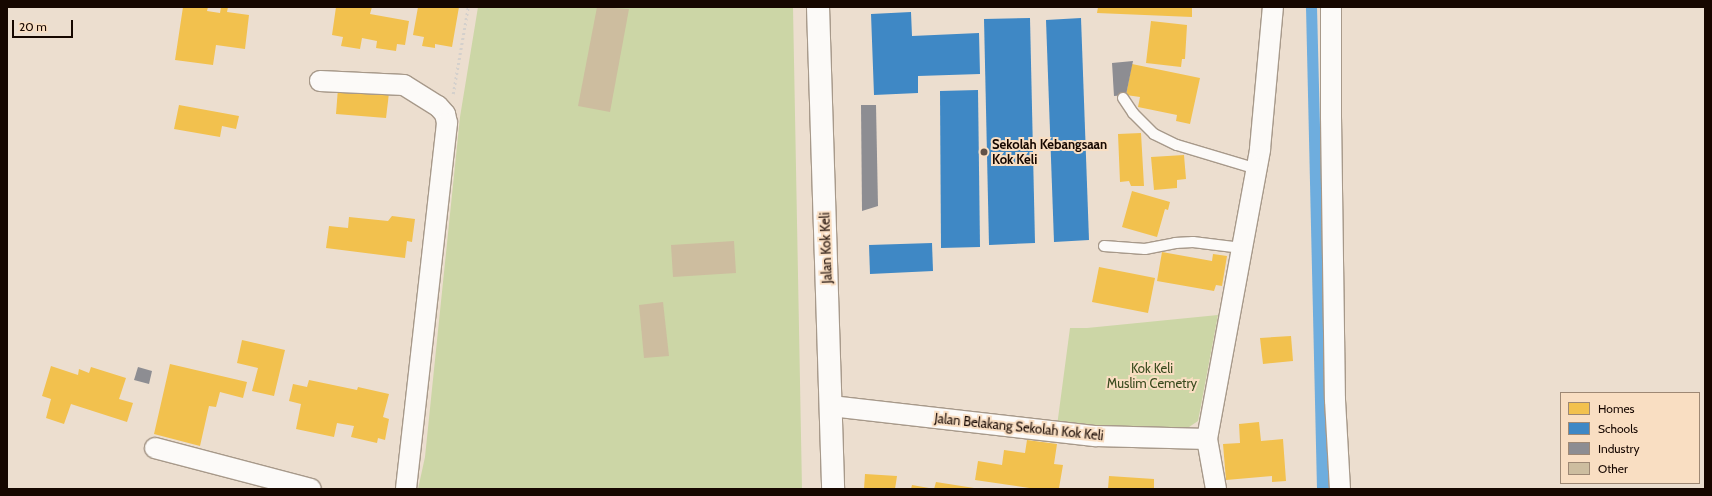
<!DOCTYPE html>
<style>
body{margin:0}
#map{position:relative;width:1712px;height:496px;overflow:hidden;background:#ecdecf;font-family:Cabin,sans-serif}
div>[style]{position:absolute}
.green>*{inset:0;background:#ccd6a6}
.water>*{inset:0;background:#6eadde}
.homes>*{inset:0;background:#f2c14e}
.schools>*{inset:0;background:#3f88c5}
.industry>*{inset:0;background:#8d8d92}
.building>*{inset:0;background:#cdbd9f}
.path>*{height:2.5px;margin-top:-1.25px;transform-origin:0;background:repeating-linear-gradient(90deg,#d4d0cc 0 2px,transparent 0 5px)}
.roads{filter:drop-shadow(1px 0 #a7998a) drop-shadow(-1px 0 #a7998a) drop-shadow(0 1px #a7998a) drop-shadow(0 -1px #a7998a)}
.service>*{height:10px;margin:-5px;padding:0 5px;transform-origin:5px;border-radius:5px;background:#fcfaf8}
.minor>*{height:20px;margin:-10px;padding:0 10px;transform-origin:10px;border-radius:10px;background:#fcfaf8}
.tertiary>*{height:22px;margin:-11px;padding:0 11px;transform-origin:11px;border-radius:11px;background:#fcfaf8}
.dots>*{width:11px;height:11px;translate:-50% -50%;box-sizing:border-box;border:2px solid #f9dec2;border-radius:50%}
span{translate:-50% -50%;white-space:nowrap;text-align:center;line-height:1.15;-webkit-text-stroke:4px #f9dec2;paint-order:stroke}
.poi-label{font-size:13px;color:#160700;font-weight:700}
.left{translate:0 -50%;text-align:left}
.street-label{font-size:13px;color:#160700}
.park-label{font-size:13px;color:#394a1e}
.frame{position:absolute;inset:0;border:8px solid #160700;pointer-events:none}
.legend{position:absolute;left:1560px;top:392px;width:140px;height:92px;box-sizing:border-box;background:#f9dec2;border:1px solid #9e8874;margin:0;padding:5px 7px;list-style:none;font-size:12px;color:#160700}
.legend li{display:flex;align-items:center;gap:8px;height:20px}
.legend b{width:20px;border:1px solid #9e8874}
.scale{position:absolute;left:12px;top:20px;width:61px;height:18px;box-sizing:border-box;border:2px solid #160700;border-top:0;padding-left:5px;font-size:12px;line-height:14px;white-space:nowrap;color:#160700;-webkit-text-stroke:3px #f9dec2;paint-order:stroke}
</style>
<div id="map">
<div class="green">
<div style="clip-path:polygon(478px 7px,793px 7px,802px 489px,418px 489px,425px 457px,460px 117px)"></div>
<div style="clip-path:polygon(1218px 315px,1198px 421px,1183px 431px,1057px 426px,1070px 328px,1087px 328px)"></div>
</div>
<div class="water">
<div style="clip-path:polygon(1306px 7px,1317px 7px,1329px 489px,1317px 489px)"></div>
</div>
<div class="homes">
<div style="clip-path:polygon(183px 7px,208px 7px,207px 11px,220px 13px,221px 7px,228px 7px,227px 12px,249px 15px,245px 49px,216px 45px,213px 65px,175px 60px)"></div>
<div style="clip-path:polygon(336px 7px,372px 7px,370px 14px,409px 21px,405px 45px,397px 44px,396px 51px,376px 48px,377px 41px,362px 38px,360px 49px,341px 46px,343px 37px,332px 35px)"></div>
<div style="clip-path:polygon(418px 7px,459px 7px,452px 47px,435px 44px,435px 48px,422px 46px,424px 37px,413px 35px)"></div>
<div style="clip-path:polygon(1098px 7px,1192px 7px,1192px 17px,1097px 13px)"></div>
<div style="clip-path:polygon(1151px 21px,1187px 25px,1185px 59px,1182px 59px,1181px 67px,1146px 63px)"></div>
<div style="clip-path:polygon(1132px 64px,1200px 78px,1190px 124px,1176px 121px,1177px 115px,1138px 107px,1140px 97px,1126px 95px)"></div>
<div style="clip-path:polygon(338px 88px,389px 93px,386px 118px,336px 114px)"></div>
<div style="clip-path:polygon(179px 105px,239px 116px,236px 129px,222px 126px,220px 137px,174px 129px)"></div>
<div style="clip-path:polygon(1141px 133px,1144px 186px,1131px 186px,1129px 181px,1120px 182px,1118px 134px)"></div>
<div style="clip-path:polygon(1184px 155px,1186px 179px,1177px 180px,1177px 188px,1154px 190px,1151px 157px)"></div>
<div style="clip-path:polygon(1132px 191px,1170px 202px,1168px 210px,1165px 209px,1157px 237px,1122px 227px)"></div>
<div style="clip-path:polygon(392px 216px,415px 219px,412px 242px,407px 241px,405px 258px,326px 248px,329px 226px,348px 228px,349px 217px,388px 221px)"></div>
<div style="clip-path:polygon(1162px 252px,1212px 261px,1213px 254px,1227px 256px,1222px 286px,1216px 285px,1214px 291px,1157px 281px)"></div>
<div style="clip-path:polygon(1099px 267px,1155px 278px,1148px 313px,1092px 302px)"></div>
<div style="clip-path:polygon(1291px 336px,1293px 361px,1263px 364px,1260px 338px)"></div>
<div style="clip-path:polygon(242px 340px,285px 350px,274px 396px,252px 391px,258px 368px,237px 363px)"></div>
<div style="clip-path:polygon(170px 364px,247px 382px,243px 398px,220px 392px,216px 407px,209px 406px,200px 446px,154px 434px)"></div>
<div style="clip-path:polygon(51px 366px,78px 375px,79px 369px,89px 373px,91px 367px,126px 378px,119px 399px,133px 403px,127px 422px,71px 404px,64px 424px,46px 418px,51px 399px,42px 396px)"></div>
<div style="clip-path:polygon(309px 380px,357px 390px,358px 387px,389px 394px,383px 417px,389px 419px,385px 440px,378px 438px,377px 443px,351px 437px,354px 426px,337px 423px,334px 437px,296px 429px,301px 404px,289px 401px,293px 384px,307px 387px)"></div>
<div style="clip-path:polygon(1259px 422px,1261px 441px,1283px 439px,1286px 481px,1272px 482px,1272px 476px,1226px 480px,1223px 444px,1240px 443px,1239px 424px)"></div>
<div style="clip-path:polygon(1027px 440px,1057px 444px,1054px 464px,1063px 465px,1059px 488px,1036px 489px,975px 480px,978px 461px,1002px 465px,1004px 450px,1025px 453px)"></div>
<div style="clip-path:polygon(865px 474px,897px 476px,895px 489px,864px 489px)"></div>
<div style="clip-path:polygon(1109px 476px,1154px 479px,1154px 489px,1108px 489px)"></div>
<div style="clip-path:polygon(936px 482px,974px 488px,974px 489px,934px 489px)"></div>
<div style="clip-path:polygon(912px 485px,929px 488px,929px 489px,911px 489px)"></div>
</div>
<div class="schools">
<div style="clip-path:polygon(911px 12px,912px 36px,979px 33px,980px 74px,918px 76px,918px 93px,874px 95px,871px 14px)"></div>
<div style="clip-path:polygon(1030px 18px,1035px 243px,989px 245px,984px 19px)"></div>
<div style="clip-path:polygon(1081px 18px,1089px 240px,1054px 242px,1046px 20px)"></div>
<div style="clip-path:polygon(978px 90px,980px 247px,941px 248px,940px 91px)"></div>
<div style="clip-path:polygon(932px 243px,933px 271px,870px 274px,869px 245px)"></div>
</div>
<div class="industry">
<div style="clip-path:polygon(1133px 61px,1126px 95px,1114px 96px,1112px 63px)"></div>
<div style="clip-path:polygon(861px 105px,876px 105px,878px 206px,862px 211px)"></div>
<div style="clip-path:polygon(138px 367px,152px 371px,149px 384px,134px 380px)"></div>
</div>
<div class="building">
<div style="clip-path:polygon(597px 7px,629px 9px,610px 112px,578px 106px)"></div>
<div style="clip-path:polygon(734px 241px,736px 273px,673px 277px,671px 245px)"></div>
<div style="clip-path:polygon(663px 302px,669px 356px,644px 358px,639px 305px)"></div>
</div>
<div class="path">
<div style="left:453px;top:94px;width:88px;rotate:-80.2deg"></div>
</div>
<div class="roads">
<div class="service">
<div style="left:1123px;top:98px;width:18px;rotate:56deg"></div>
<div style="left:1133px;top:113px;width:30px;rotate:45deg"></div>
<div style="left:1154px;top:134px;width:25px;rotate:26deg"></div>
<div style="left:1177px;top:145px;width:84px;rotate:16.7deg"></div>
<div style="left:1104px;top:246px;width:41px;rotate:4.2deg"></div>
<div style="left:1145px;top:249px;width:31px;rotate:-11deg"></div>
<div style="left:1175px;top:243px;width:18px;rotate:-3deg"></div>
<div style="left:1193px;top:242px;width:49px;rotate:7deg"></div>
</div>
<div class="minor">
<div style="left:1331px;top:7px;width:110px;rotate:90deg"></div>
<div style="left:1331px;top:117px;width:283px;rotate:89.2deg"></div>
<div style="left:1335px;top:400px;width:89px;rotate:86.8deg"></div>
<div style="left:320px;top:81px;width:84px;rotate:2.7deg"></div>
<div style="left:404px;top:85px;width:40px;rotate:32deg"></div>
<div style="left:438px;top:106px;width:11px;rotate:49deg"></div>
<div style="left:445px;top:114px;width:9px;rotate:77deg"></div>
<div style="left:447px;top:123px;width:368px;rotate:96.4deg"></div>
<div style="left:831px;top:406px;width:267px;rotate:6.5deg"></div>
<div style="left:1096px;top:436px;width:111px;rotate:1.5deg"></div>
<div style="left:155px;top:448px;width:161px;rotate:14.7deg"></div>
<div style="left:1216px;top:489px;width:51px;rotate:-100.2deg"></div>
<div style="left:1207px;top:439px;width:295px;rotate:-79.6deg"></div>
<div style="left:1260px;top:149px;width:143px;rotate:-84.8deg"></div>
</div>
<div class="tertiary">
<div style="left:818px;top:7px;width:482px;rotate:88.2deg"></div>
</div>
</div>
<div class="dots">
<div style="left:984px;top:152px;background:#615248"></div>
</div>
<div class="poi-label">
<span class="left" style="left:992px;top:152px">Sekolah Kebangsaan<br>Kok Keli</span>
</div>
<div class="street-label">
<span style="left:826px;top:248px;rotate:-92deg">Jalan Kok Keli</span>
<span style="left:1019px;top:427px;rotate:6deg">Jalan Belakang Sekolah Kok Keli</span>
</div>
<div class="park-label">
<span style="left:1152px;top:376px">Kok Keli<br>Muslim Cemetry</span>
</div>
<div class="frame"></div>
<ul class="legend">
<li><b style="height:11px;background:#f2c14e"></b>Homes</li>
<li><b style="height:11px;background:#3f88c5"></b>Schools</li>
<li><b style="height:11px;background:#8d8d92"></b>Industry</li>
<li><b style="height:11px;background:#cdbd9f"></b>Other</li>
</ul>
<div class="scale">20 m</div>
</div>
